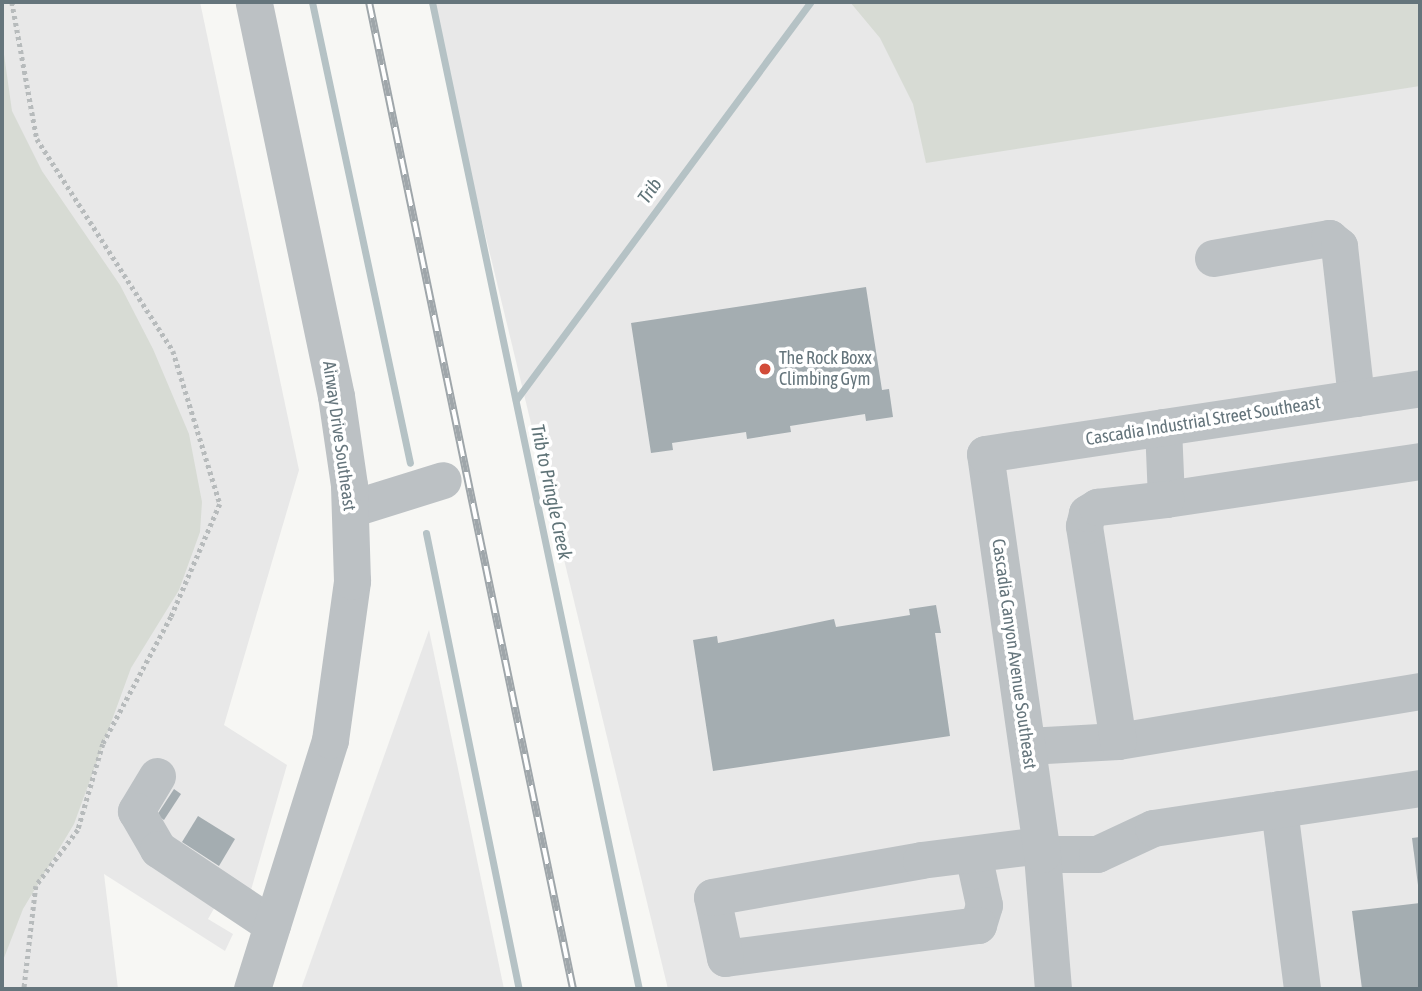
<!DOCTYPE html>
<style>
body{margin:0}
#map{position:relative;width:1422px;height:991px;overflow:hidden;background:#f7f7f4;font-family:"Asap Condensed",sans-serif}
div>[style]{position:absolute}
.built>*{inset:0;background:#e8e8e8}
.green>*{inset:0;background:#d7dbd4}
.stream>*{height:7px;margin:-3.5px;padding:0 3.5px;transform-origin:3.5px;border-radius:3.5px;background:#b5c2c5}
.building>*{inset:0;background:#a4adb1}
.path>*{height:4.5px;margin-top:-2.25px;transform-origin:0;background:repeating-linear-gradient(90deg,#b7bbbc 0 3.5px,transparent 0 7px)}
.minor>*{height:37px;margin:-18.5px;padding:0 18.5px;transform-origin:18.5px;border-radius:18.5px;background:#bcc1c4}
.rail>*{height:8px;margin-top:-4px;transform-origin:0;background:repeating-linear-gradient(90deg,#fff 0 16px,#9fa6aa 0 32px);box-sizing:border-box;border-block:2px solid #9fa6aa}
.dots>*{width:19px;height:19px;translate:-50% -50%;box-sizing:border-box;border:4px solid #fff;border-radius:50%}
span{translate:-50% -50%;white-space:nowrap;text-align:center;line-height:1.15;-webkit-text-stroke:7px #fff;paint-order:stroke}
.poi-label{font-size:18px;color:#65757c}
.left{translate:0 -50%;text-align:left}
.street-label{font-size:18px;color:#65757c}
.water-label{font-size:19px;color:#607478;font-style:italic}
.frame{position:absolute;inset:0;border:4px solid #65757c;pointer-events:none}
</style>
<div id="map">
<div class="built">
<div style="clip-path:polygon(2px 2px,200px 2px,299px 470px,224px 725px,287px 765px,251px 890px,216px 905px,208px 919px,233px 934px,225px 951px,104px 874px,118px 989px,2px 989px)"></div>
<div style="clip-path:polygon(429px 2px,1420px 2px,1420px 989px,668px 989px)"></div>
<div style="clip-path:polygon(429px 630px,504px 989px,301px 989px)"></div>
</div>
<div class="green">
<div style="clip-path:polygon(850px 2px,1420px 2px,1420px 86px,926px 163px,913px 104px,880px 38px)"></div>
<div style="clip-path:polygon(2px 40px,12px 111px,42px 171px,120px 285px,153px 349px,189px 434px,202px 502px,200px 532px,179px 590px,131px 668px,74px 824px,23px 909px,2px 963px)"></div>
</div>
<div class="stream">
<div style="left:312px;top:2px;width:471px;rotate:78deg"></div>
<div style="left:432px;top:2px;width:1008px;rotate:78.16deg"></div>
<div style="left:516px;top:400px;width:495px;rotate:-53.5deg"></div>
<div style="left:426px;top:533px;width:465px;rotate:78.5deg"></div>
</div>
<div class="building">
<div style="clip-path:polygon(866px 287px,882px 390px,889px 389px,893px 417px,866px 421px,865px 414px,790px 426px,791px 432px,747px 439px,746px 432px,672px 443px,673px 450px,651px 453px,631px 323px)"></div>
<div style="clip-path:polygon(936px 605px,941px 633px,935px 633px,950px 736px,713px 771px,693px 640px,717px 636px,718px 643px,834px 619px,836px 627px,910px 615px,909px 609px)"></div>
<div style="clip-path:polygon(174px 789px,181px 794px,164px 820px,157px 815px)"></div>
<div style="clip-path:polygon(198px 816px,235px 839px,219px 866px,182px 842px)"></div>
<div style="clip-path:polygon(1420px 837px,1420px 893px,1419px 893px,1412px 838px)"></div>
<div style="clip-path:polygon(1420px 903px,1420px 989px,1362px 989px,1352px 911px)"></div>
</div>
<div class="path">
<div style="left:12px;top:2px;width:139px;rotate:79.7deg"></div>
<div style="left:37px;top:139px;width:252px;rotate:57.3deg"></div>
<div style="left:173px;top:351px;width:160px;rotate:72.9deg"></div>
<div style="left:220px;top:504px;width:123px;rotate:113.4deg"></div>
<div style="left:171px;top:617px;width:144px;rotate:118.2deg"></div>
<div style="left:103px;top:744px;width:90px;rotate:106.2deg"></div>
<div style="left:78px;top:830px;width:70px;rotate:126.9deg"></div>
<div style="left:36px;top:886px;width:104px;rotate:96.6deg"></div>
</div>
<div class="minor">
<div style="left:1213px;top:258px;width:118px;rotate:-9.8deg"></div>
<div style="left:1329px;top:238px;width:13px;rotate:39deg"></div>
<div style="left:1339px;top:246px;width:153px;rotate:83.6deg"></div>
<div style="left:1163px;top:427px;width:72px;rotate:87.6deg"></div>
<div style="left:1166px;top:499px;width:257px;rotate:-8.5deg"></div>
<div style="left:350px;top:509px;width:97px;rotate:-17.3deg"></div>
<div style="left:1118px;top:741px;width:306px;rotate:-9.4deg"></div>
<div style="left:1027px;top:746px;width:91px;rotate:-3.1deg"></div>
<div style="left:1118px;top:741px;width:218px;rotate:-99deg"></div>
<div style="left:1084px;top:526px;width:13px;rotate:-77deg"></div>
<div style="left:1087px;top:513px;width:12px;rotate:-31deg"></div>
<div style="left:1097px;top:507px;width:69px;rotate:-6.6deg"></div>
<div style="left:157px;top:776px;width:41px;rotate:121deg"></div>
<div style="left:136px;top:811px;width:44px;rotate:59.9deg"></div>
<div style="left:158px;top:849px;width:137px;rotate:33.7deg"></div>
<div style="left:1279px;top:809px;width:181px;rotate:82.7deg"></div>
<div style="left:973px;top:854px;width:52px;rotate:77.8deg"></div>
<div style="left:984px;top:905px;width:21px;rotate:107deg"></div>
<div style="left:978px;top:925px;width:255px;rotate:172.6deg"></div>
<div style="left:725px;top:958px;width:62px;rotate:-102deg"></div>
<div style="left:712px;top:897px;width:212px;rotate:-10deg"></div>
<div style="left:921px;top:860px;width:121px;rotate:-7.1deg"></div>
<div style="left:1042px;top:854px;width:55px"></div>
<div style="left:1097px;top:854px;width:62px;rotate:-24.9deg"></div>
<div style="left:1153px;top:828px;width:270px;rotate:-8.5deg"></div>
<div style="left:252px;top:989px;width:261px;rotate:-72.6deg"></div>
<div style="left:330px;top:740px;width:161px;rotate:-82.1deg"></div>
<div style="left:352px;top:581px;width:96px;rotate:-91.8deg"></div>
<div style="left:349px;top:485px;width:90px;rotate:-98.3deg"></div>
<div style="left:336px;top:396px;width:402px;rotate:-101.8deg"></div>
<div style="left:1053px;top:989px;width:135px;rotate:-94.7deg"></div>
<div style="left:1042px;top:854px;width:404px;rotate:-98.1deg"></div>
<div style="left:985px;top:454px;width:440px;rotate:-8.6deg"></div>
</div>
<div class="rail">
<div style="left:369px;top:2px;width:1008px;rotate:78.32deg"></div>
</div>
<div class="dots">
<div style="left:765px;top:369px;background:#d24c39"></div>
</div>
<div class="poi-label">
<span class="left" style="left:779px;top:369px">The Rock Boxx<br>Climbing Gym</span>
</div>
<div class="street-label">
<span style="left:1203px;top:421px;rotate:-9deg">Cascadia Industrial Street Southeast</span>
<span style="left:339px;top:436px;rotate:82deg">Airway Drive Southeast</span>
<span style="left:1014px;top:654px;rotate:82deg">Cascadia Canyon Avenue Southeast</span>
</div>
<div class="water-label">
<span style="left:650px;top:191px;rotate:-54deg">Trib</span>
<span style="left:551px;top:492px;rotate:78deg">Trib to Pringle Creek</span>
</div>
<div class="frame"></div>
</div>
